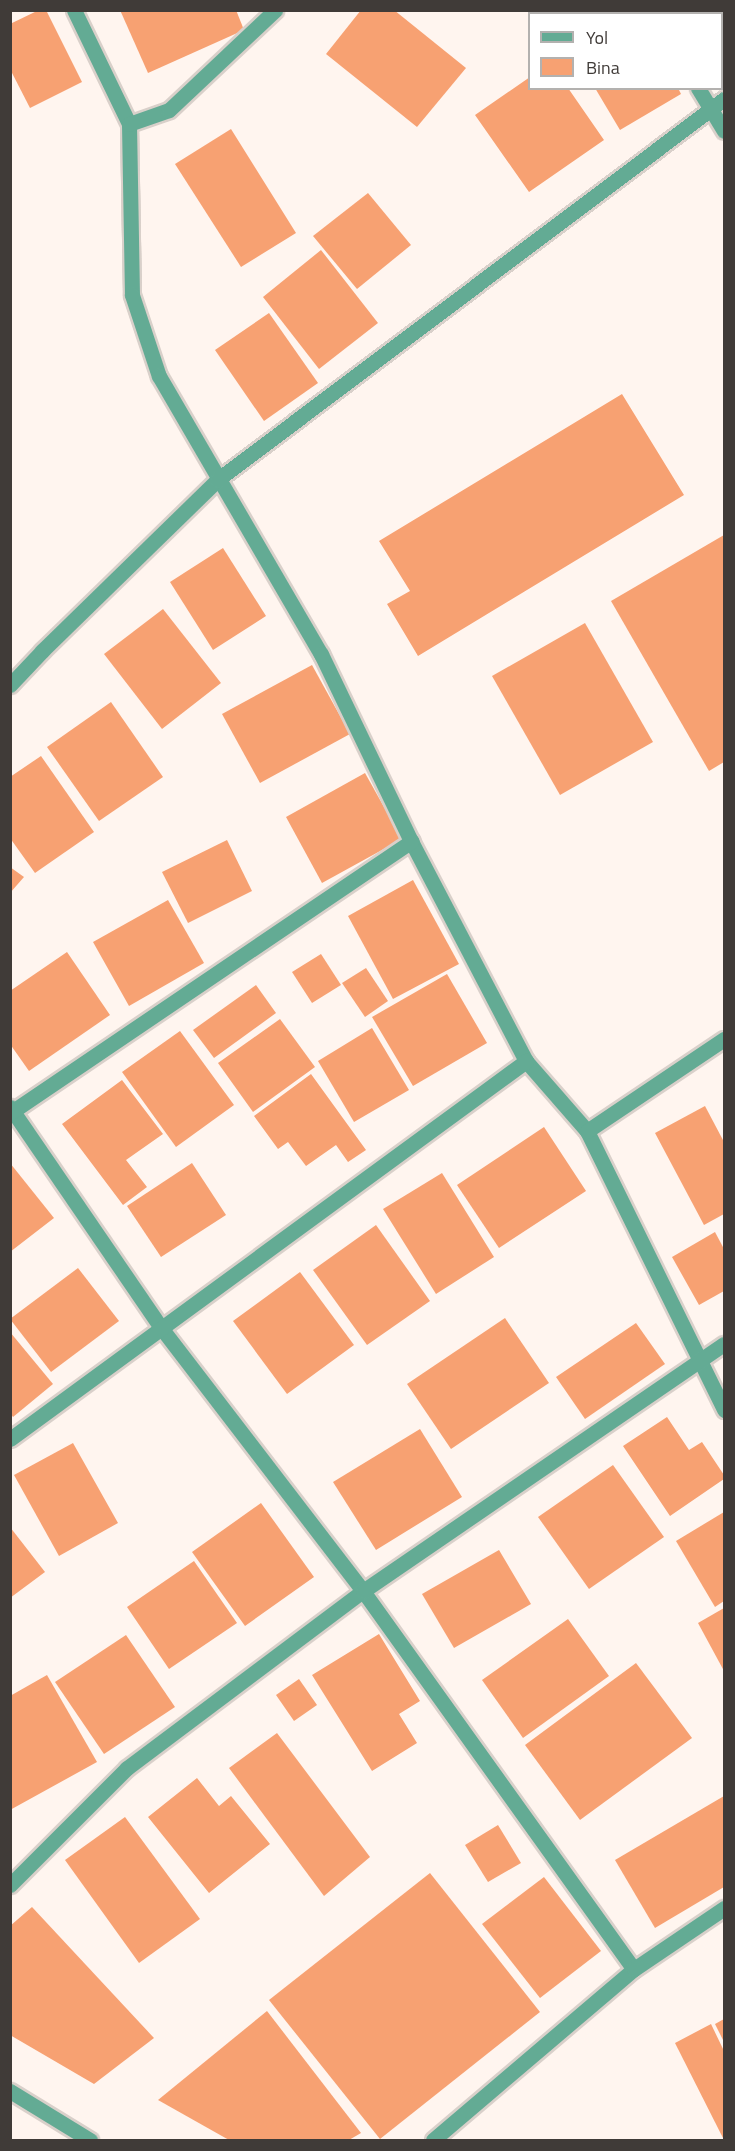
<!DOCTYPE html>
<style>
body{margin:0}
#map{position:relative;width:735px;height:2151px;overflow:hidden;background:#fff5ef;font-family:"Titillium Web",sans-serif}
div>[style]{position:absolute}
.building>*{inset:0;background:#f7a172}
.roads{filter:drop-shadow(2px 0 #d9d0ca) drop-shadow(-2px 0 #d9d0ca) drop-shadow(0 2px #d9d0ca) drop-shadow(0 -2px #d9d0ca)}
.minor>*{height:15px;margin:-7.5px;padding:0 7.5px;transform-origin:7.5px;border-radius:7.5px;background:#63ab94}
span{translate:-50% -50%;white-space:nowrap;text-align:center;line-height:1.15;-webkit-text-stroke:4.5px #fff;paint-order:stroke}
.frame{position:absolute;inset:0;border:12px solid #403b38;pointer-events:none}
.legend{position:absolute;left:528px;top:12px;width:195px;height:78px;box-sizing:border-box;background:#fff;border:2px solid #b3b1af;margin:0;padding:8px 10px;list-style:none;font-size:18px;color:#403b38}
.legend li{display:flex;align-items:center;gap:12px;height:30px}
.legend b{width:30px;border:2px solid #b3b1af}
</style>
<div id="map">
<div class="building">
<div style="clip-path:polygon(39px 10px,46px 10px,82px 82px,30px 108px,10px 69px,10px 24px)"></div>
<div style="clip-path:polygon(120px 10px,236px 10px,244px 30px,148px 73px)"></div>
<div style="clip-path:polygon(361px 10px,394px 10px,466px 68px,417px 127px,326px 54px)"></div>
<div style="clip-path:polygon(530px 77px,530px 88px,568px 88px,604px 140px,529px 192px,475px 115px)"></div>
<div style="clip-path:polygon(595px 88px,678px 88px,681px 94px,620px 130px)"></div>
<div style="clip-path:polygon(231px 129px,296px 233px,241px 267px,175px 164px)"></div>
<div style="clip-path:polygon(368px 193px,411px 245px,357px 289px,313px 236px)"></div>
<div style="clip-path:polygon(321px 250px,378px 323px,319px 369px,263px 297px)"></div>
<div style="clip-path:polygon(269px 313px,318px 383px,264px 421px,215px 350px)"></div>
<div style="clip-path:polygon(622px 394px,684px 495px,418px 656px,387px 604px,410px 591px,379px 541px)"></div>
<div style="clip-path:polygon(724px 535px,724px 762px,709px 771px,611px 601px)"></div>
<div style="clip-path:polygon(223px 548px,266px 616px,213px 650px,170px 582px)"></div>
<div style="clip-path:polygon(163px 609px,221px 683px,162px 729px,104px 654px)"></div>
<div style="clip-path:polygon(585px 623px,653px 742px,560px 795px,492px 676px)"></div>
<div style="clip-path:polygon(312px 665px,350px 734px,260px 783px,222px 714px)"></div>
<div style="clip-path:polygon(111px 702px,163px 777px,99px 821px,47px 747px)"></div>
<div style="clip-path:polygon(41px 756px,94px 832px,35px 873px,10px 838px,10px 777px)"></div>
<div style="clip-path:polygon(365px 773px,402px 839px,322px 883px,286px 817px)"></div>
<div style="clip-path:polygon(227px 840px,252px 891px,188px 923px,162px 872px)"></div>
<div style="clip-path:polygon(10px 867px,24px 877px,10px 893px)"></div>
<div style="clip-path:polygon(413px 880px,459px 964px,393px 999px,348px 916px)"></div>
<div style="clip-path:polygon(168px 900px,204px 963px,129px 1006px,93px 942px)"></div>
<div style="clip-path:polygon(67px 952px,110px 1015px,29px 1071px,10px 1044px,10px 991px)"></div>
<div style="clip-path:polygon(321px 954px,341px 985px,312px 1003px,292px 972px)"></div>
<div style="clip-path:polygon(366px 968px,388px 1001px,365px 1017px,342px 983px)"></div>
<div style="clip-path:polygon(447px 974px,487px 1043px,413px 1086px,372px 1017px)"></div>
<div style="clip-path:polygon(256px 985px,276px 1013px,214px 1058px,193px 1030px)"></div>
<div style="clip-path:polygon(280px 1019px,315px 1067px,253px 1112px,218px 1063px)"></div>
<div style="clip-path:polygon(372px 1028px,409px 1090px,354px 1122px,318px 1061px)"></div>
<div style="clip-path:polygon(180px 1031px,234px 1105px,176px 1147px,122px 1072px)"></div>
<div style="clip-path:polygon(311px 1074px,366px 1150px,348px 1162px,336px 1145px,306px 1166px,288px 1142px,278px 1149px,254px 1116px)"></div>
<div style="clip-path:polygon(122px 1080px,163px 1134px,126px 1160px,147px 1187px,123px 1205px,62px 1124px)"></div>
<div style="clip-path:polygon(705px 1106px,724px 1142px,724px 1214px,704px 1225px,655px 1133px)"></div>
<div style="clip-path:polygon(544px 1127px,586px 1191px,499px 1248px,457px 1185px)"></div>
<div style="clip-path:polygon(10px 1163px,54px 1218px,10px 1252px)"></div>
<div style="clip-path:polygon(192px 1163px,226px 1215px,161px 1257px,127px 1206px)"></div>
<div style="clip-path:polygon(442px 1173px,494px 1257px,436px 1294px,383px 1209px)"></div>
<div style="clip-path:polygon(376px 1225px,430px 1301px,367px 1345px,313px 1270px)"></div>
<div style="clip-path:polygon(715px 1232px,724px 1249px,724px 1291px,699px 1305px,672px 1257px)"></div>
<div style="clip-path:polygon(78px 1268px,119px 1321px,51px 1372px,10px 1319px)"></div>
<div style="clip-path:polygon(300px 1272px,354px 1345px,287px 1394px,233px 1321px)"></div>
<div style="clip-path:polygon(505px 1318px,549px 1383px,451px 1449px,407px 1384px)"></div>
<div style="clip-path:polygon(636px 1323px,665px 1364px,585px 1419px,556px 1377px)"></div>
<div style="clip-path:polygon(10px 1332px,53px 1384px,13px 1417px,10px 1413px)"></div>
<div style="clip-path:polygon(667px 1417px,689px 1450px,702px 1442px,724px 1475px,724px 1479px,670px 1516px,623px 1446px)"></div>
<div style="clip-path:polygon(420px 1429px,462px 1497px,376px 1550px,333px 1482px)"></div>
<div style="clip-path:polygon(73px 1443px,118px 1523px,59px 1556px,14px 1475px)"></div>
<div style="clip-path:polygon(613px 1465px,664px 1537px,589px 1589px,538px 1517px)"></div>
<div style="clip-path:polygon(261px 1503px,314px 1577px,245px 1626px,192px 1552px)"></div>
<div style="clip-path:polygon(724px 1512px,724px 1601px,715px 1607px,676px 1541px)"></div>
<div style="clip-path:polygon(10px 1527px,45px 1572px,10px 1598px)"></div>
<div style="clip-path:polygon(499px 1550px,531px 1604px,454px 1648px,422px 1594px)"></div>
<div style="clip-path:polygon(194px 1561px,237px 1623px,169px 1669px,127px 1607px)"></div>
<div style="clip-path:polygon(724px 1608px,724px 1671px,698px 1623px)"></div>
<div style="clip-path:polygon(568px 1619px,609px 1676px,523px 1738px,482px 1680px)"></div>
<div style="clip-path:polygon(379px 1634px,420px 1701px,399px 1714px,417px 1743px,372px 1771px,312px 1675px)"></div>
<div style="clip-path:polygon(126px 1635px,175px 1707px,104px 1754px,55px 1682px)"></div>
<div style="clip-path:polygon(636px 1663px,692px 1738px,580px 1820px,525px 1745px)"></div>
<div style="clip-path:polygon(47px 1675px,97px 1762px,10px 1810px,10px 1696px)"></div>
<div style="clip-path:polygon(299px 1679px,317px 1705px,294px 1721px,276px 1695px)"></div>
<div style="clip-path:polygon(277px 1733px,370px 1857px,324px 1896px,229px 1768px)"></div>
<div style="clip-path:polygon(197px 1778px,219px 1806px,231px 1796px,270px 1844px,209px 1893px,148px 1817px)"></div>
<div style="clip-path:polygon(724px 1796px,724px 1887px,655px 1928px,615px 1860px)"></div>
<div style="clip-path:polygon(125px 1817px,200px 1919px,139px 1963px,65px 1860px)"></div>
<div style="clip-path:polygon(498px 1825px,521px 1863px,488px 1882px,465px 1845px)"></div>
<div style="clip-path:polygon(430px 1873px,540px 2012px,380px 2139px,269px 2000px)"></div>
<div style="clip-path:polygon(544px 1877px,601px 1951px,540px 1998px,482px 1924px)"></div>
<div style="clip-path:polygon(32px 1907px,154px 2038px,94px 2084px,10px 2035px,10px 1926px)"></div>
<div style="clip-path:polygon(267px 2011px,361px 2133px,349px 2140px,229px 2140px,158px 2100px)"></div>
<div style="clip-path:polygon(724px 2019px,724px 2042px,715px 2024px)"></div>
<div style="clip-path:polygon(711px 2024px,724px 2051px,724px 2140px,675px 2043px)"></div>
</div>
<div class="roads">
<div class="minor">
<div style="left:74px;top:10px;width:127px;rotate:64.2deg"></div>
<div style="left:129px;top:124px;width:171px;rotate:89deg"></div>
<div style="left:132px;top:295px;width:85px;rotate:71.6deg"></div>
<div style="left:159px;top:376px;width:322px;rotate:59.8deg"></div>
<div style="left:321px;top:654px;width:208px;rotate:64.3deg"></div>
<div style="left:411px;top:841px;width:248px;rotate:62.4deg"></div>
<div style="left:526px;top:1061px;width:93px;rotate:48.9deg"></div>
<div style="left:587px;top:1131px;width:311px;rotate:63.8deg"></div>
<div style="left:648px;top:10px;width:4px;rotate:63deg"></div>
<div style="left:698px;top:88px;width:50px;rotate:58.8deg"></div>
<div style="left:129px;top:124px;width:42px;rotate:-19.3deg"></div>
<div style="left:169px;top:110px;width:146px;rotate:-43.3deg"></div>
<div style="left:10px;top:685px;width:47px;rotate:-46.7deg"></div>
<div style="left:42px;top:651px;width:245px;rotate:-44.3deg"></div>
<div style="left:217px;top:480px;width:634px;rotate:-36.92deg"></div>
<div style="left:10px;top:1107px;width:269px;rotate:55.6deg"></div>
<div style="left:162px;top:1329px;width:330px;rotate:52.5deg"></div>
<div style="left:363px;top:1591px;width:465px;rotate:54.4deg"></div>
<div style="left:10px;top:1113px;width:485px;rotate:-34.1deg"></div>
<div style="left:587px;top:1131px;width:165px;rotate:-33.9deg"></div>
<div style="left:10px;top:1439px;width:640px;rotate:-36.22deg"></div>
<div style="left:10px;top:1885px;width:165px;rotate:-45deg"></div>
<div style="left:127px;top:1768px;width:295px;rotate:-36.9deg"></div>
<div style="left:363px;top:1591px;width:437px;rotate:-34.4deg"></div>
<div style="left:10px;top:2091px;width:94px;rotate:31.5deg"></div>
<div style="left:433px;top:2140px;width:264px;rotate:-40.4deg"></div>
<div style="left:634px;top:1969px;width:109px;rotate:-34.1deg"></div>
</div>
</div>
<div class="frame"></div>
<ul class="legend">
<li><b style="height:8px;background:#63ab94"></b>Yol</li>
<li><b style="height:16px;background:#f7a172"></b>Bina</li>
</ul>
</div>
